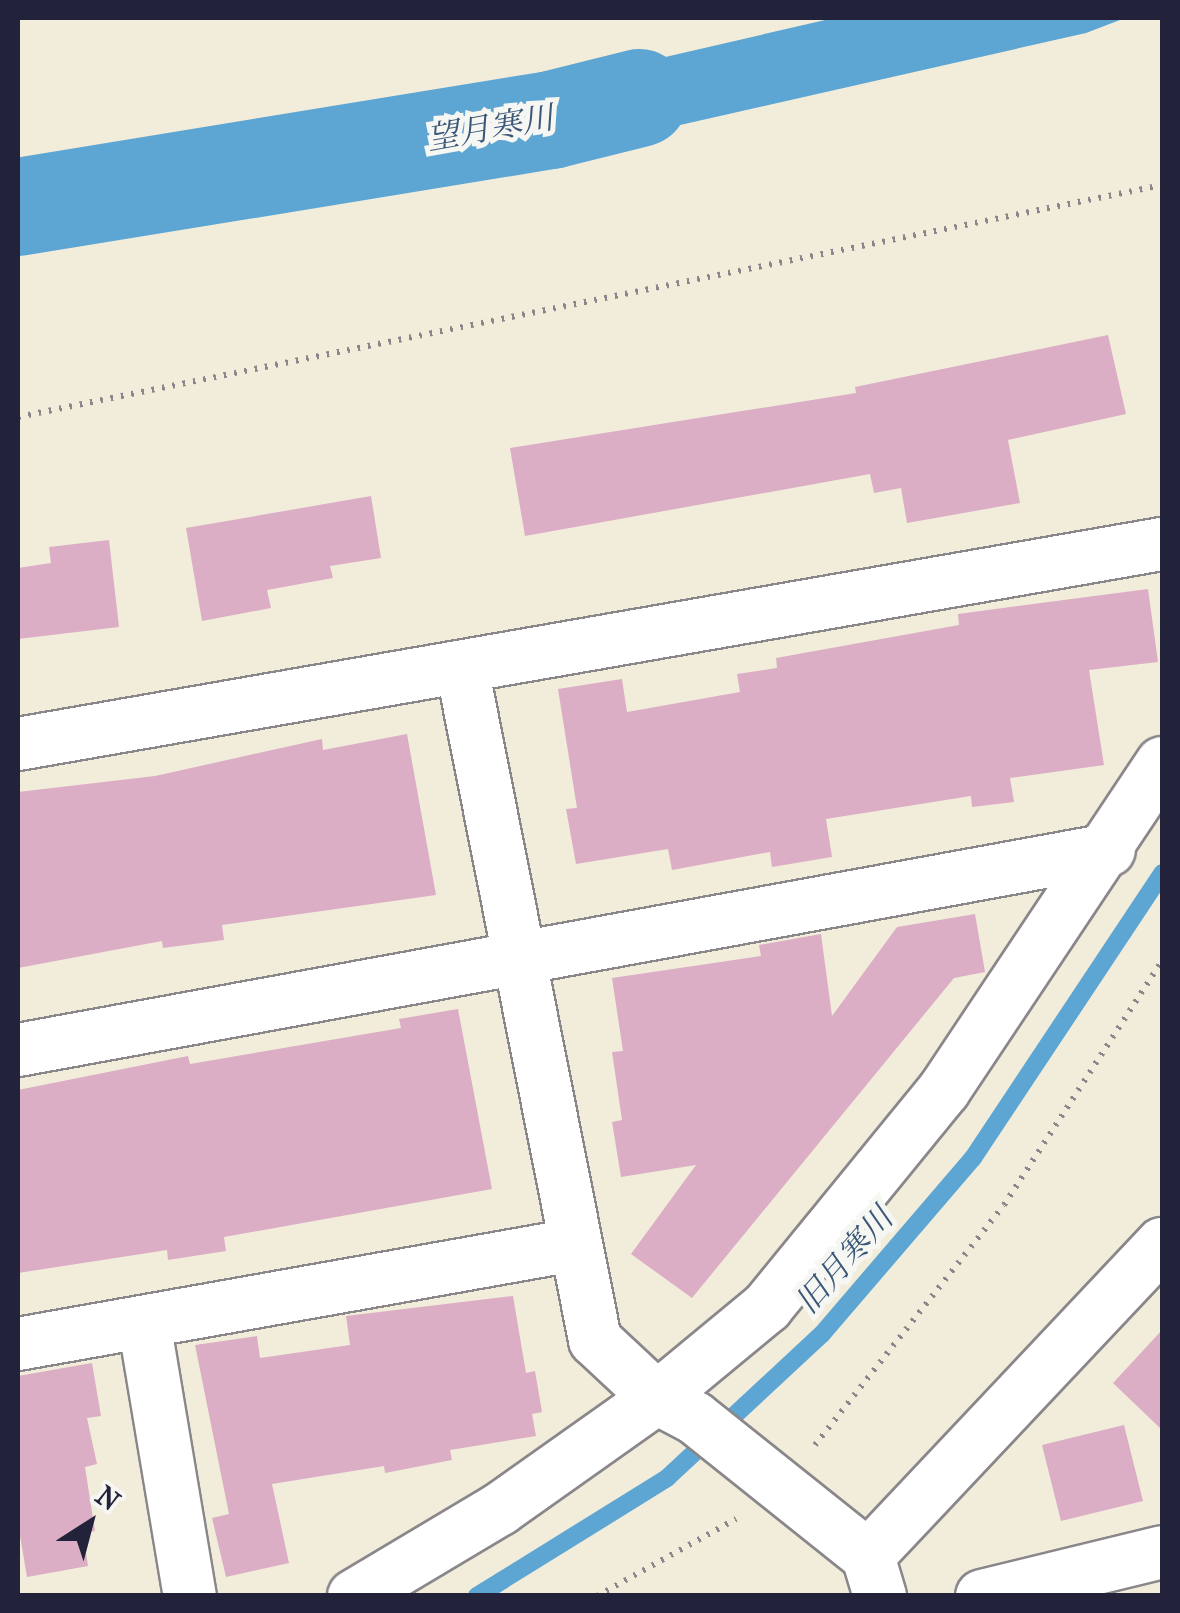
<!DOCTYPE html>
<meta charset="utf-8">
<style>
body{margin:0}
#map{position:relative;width:1180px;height:1613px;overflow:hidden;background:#f2ecdb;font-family:"IM FELL French Canon","Noto Serif JP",serif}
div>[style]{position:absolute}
.water>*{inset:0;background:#5da6d4}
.stream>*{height:18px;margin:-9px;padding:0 9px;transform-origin:9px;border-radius:9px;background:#5da6d4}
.river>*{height:98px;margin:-49px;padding:0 49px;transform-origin:49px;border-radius:49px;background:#5da6d4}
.building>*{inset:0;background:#dbaec5}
.path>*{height:6px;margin-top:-3px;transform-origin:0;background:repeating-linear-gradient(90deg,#8a878b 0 2.5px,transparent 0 10.5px)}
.roads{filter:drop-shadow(2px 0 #8a878b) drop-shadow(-2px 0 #8a878b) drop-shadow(0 2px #8a878b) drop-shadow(0 -2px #8a878b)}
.minor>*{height:52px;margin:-26px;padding:0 26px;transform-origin:26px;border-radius:26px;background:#fff}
span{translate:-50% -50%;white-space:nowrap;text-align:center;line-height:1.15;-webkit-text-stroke:10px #f6f6f2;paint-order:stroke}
.water-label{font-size:32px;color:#3a5778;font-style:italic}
.frame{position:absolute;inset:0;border:20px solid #22223b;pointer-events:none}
.north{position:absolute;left:40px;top:1473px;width:100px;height:100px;-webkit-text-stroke:8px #f6f6f2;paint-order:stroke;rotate:36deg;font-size:28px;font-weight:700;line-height:40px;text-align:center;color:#22223b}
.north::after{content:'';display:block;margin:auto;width:35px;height:45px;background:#22223b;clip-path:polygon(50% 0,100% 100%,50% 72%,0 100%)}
</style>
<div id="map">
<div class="water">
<div style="clip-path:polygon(834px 18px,1125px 18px,1086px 33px,517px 162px,500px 95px)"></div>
</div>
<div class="stream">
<div style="left:477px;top:1596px;width:224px;rotate:-31.8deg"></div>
<div style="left:667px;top:1478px;width:212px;rotate:-42.9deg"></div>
<div style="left:822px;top:1334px;width:232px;rotate:-49.4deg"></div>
<div style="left:973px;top:1158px;width:342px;rotate:-56.4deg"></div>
</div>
<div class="river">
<div style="left:18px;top:207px;width:540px;rotate:-9.27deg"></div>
<div style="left:551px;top:120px;width:91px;rotate:-14deg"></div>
</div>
<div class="building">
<div style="clip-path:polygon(1108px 335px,1126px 414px,1008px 440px,1020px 503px,907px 523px,901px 488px,874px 493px,870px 474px,525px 536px,510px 448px,856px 393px,855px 387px)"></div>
<div style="clip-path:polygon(371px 496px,381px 558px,330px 566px,333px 578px,267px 590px,271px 608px,202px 621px,186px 528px)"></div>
<div style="clip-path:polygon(109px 540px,119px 627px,18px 639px,18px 568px,51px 563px,49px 547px)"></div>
<div style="clip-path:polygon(1148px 589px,1158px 662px,1089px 670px,1104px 765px,1010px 778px,1014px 802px,972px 807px,971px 796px,826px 819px,832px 857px,772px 867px,770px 852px,672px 870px,668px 849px,576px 864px,566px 809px,577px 808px,558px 689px,622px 679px,627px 712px,740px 692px,737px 674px,777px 668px,776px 658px,959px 625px,958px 614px)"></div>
<div style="clip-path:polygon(407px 734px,436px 895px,222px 925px,224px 940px,163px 948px,162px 941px,18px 968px,18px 792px,155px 776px,322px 739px,323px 750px)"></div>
<div style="clip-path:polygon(975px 914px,985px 972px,954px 978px,692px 1298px,631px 1254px,696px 1165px,621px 1177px,612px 1122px,622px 1120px,612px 1052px,623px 1051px,612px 978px,761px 956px,759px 945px,821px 934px,832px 1016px,897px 927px)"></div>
<div style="clip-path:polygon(458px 1009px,492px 1189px,224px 1237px,226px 1251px,168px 1260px,167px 1250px,18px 1273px,18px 1090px,188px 1056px,190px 1064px,401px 1028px,399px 1019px)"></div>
<div style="clip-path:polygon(513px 1296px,526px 1373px,535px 1371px,542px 1412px,532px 1414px,536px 1436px,450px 1450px,452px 1460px,385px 1473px,384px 1466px,272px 1484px,289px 1563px,226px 1577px,212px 1518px,229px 1514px,195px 1345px,257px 1336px,260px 1358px,350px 1345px,346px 1316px)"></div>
<div style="clip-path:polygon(1162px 1330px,1162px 1430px,1113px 1383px)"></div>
<div style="clip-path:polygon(92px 1363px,101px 1416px,87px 1418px,97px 1464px,85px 1467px,95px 1531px,83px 1533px,88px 1566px,27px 1577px,18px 1524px,18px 1376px)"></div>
<div style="clip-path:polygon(1124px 1425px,1143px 1501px,1061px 1521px,1042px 1445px)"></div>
</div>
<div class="path">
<div style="left:18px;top:417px;width:1167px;rotate:-11.46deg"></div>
<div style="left:815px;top:1445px;width:305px;rotate:-51.8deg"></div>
<div style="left:1004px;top:1205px;width:291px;rotate:-57.1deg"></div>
<div style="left:597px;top:1596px;width:159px;rotate:-29deg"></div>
</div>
<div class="roads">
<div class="minor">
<div style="left:462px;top:668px;width:685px;rotate:78.8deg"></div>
<div style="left:595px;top:1340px;width:85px;rotate:43.1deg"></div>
<div style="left:657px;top:1398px;width:43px;rotate:27.8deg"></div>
<div style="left:695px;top:1418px;width:221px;rotate:38.6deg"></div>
<div style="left:868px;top:1556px;width:42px;rotate:73.3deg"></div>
<div style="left:18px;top:744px;width:1161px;rotate:-9.92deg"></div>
<div style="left:18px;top:1050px;width:1109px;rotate:-10.39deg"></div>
<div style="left:144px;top:1322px;width:278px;rotate:80.5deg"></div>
<div style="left:18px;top:1344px;width:564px;rotate:-10.11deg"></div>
<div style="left:868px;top:1556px;width:429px;rotate:-46.7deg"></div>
<div style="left:354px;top:1596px;width:170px;rotate:-30.8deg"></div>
<div style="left:500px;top:1509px;width:192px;rotate:-35.3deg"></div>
<div style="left:657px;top:1398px;width:143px;rotate:-39.6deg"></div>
<div style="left:767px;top:1307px;width:280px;rotate:-50.8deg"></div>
<div style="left:944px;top:1090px;width:393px;rotate:-56.3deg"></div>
<div style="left:982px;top:1596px;width:185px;rotate:-13.7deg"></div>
</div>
</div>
<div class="water-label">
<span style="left:490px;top:129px;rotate:-10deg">望月寒川</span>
<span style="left:845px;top:1261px;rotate:-49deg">旧月寒川</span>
</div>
<div class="frame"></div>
<div class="north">N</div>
</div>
